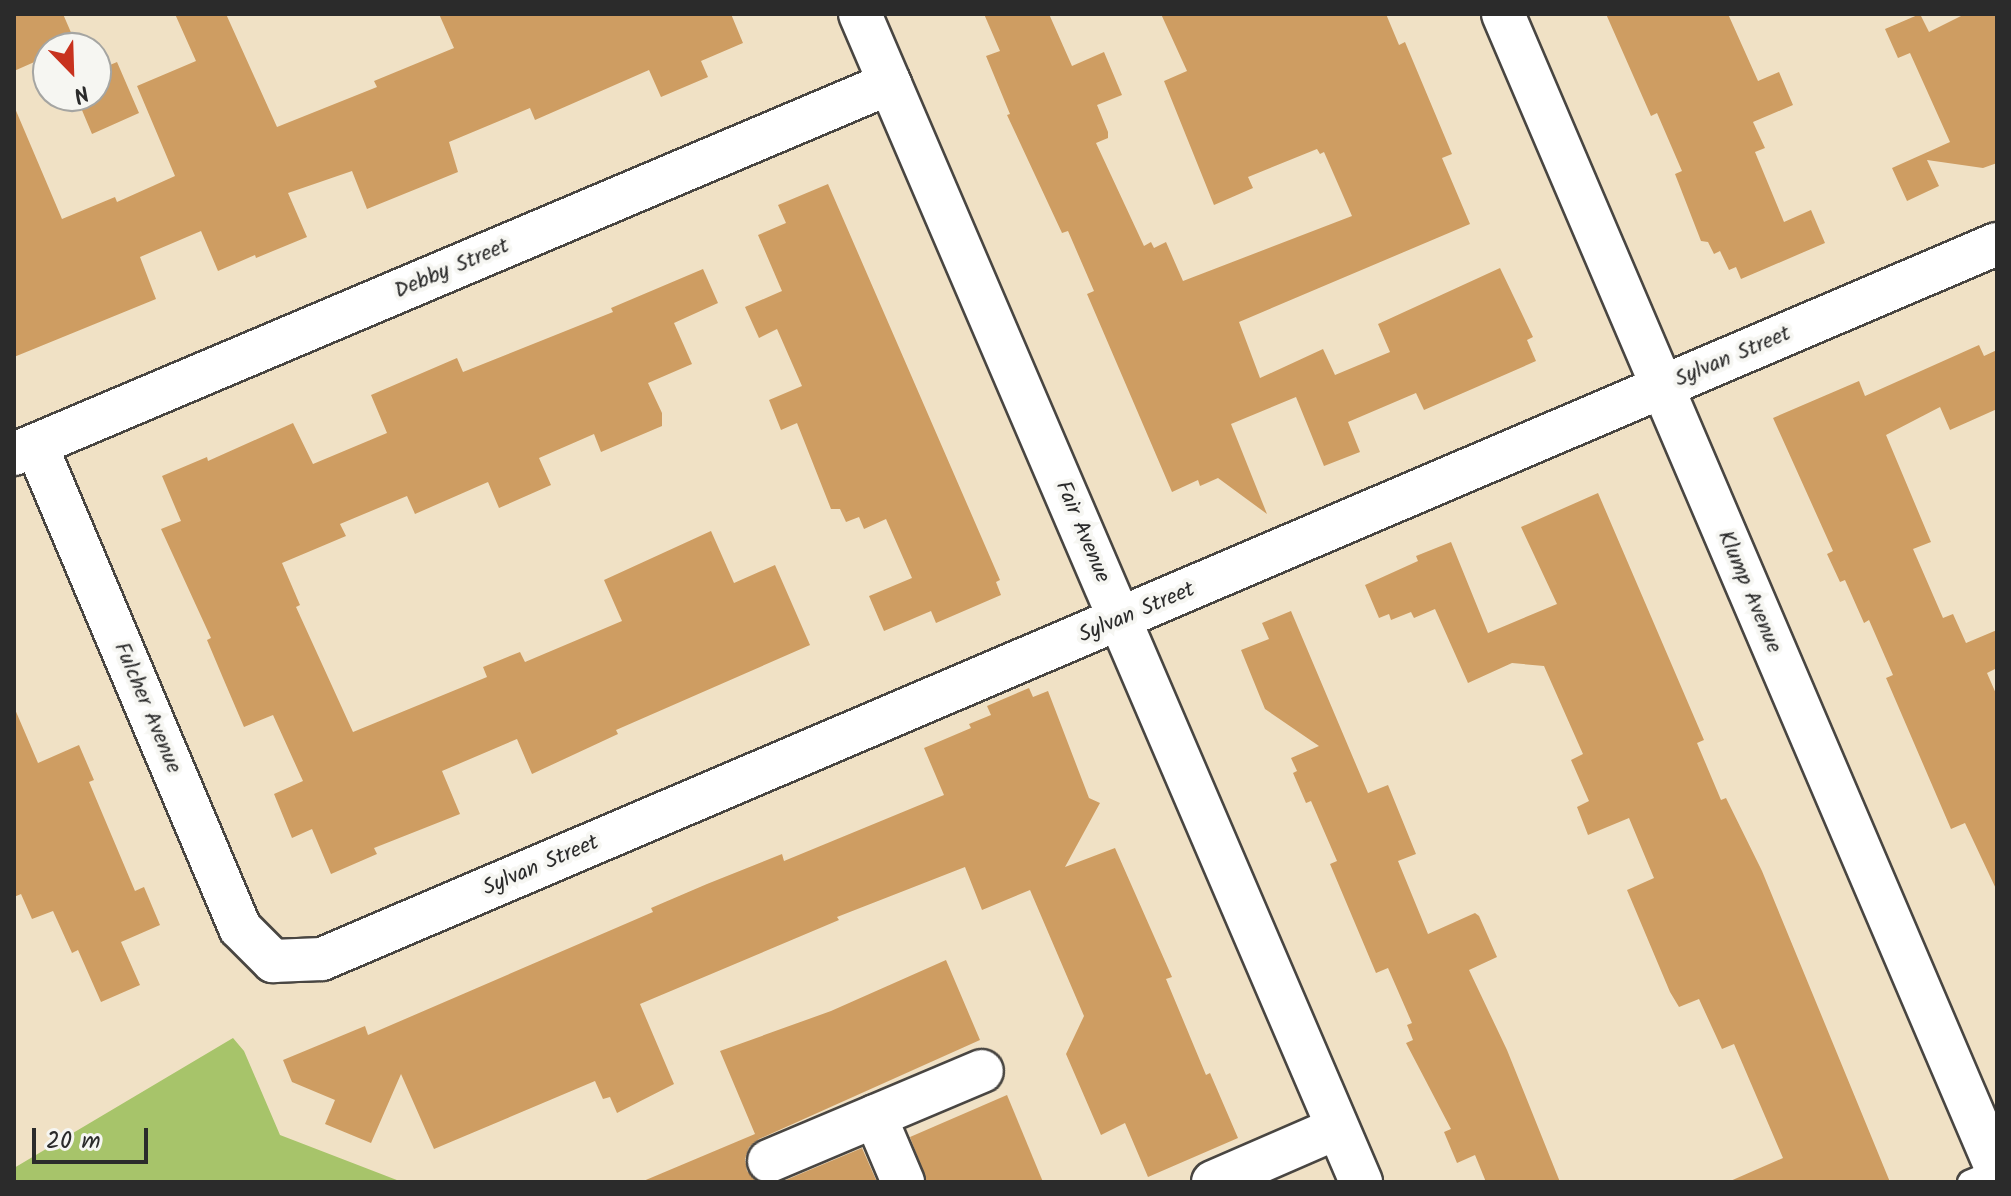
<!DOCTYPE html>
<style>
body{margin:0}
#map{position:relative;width:2011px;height:1196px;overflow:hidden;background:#f0e1c5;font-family:Kalam,sans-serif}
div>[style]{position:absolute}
.green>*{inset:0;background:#a7c46a}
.building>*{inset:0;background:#ce9d62}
.roads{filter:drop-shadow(2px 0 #494642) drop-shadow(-2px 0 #494642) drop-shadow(0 2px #494642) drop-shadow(0 -2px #494642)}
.lane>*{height:22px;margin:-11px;padding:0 11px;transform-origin:11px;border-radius:11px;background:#fff}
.street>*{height:42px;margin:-21px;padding:0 21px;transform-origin:21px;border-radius:21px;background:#fff}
span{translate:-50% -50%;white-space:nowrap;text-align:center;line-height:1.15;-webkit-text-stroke:8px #f6f6f2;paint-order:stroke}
.street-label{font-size:22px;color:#2b2b2b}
.frame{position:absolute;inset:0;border:16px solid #2b2b2b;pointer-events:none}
.north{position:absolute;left:32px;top:32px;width:80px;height:80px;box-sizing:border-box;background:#f6f6f2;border:2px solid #a5a5a2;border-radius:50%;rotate:157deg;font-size:22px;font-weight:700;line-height:32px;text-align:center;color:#2b2b2b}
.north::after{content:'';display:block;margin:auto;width:28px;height:36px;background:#c8321e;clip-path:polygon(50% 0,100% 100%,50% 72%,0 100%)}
.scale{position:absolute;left:32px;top:1128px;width:116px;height:36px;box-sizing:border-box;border:4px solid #2b2b2b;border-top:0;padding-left:10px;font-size:24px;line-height:28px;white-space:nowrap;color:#2b2b2b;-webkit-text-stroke:6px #f6f6f2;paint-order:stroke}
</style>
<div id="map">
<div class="green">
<div style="clip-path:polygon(233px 1038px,244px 1051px,280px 1135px,402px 1182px,14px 1182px,14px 1168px)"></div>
</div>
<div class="building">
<div style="clip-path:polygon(14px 14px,63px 14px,76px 44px,48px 48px,48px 56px,14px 71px)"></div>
<div style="clip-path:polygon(175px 14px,226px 14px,277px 127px,377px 87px,374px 81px,454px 48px,439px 14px,731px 14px,743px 43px,701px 61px,708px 77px,661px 97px,649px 70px,535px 120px,530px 108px,449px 142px,458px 172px,367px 209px,352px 171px,288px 193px,307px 237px,256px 258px,255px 255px,218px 271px,201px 231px,140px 257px,156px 299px,14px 357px,14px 106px,62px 219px,115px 197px,117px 202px,175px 176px,137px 86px,196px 61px)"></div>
<div style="clip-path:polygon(984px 14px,1049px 14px,1072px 66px,1104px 52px,1122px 95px,1097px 105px,1108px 132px,1108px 138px,1096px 143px,1144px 246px,1151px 242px,1154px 248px,1166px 242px,1183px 281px,1352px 216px,1324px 152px,1320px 154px,1317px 149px,1248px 177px,1253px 188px,1214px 205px,1164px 81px,1187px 71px,1161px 14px,1386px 14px,1399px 45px,1405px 42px,1452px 154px,1442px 158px,1470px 224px,1239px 322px,1260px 378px,1323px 349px,1335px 375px,1390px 352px,1378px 324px,1500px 268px,1533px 337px,1527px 340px,1536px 361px,1424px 410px,1416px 393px,1348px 422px,1360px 452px,1324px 466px,1296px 397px,1231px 424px,1267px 514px,1218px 478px,1200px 486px,1198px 480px,1172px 492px,1087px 294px,1094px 291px,1068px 231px,1062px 233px,1007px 115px,1010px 114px,986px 56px,1000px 51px)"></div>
<div style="clip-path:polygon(1606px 14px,1728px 14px,1758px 81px,1779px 72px,1793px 105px,1753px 122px,1765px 148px,1755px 152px,1784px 222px,1811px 210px,1825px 243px,1741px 279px,1736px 267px,1729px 270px,1720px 251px,1714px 254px,1708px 242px,1701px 241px,1675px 174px,1682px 171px,1657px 113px,1651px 116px)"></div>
<div style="clip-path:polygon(1920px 14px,1929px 32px,1965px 14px,1997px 14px,1997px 163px,1983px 168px,1927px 160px,1939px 186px,1907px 201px,1892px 168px,1950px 142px,1910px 53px,1898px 58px,1885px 29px)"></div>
<div style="clip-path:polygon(117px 62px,139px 113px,92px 134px,76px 96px,96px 96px,96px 71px)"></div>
<div style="clip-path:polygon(828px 184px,1000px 580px,996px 582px,1001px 595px,936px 623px,931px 611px,884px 631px,869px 596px,912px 578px,886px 519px,864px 529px,859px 517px,846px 522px,840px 509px,831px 509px,797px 423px,781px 430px,769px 400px,802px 386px,777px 329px,759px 338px,745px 307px,782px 291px,758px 235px,786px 223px,778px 205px)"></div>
<div style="clip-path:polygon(703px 269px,718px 303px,674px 323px,692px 364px,648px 383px,662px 413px,662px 426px,601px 452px,594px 434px,539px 458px,551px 485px,499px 508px,488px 482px,415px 514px,407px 496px,340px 524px,346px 536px,282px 563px,300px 605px,296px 607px,353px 732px,487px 677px,483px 667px,520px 652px,525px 662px,622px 621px,604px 580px,711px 531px,734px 583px,775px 565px,810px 645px,616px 730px,618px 734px,532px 774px,517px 739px,442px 771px,460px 814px,374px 848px,377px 854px,331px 874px,312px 829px,292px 838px,274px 794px,303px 781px,273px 715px,244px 727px,223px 678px,207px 640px,211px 638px,161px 529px,181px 521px,162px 476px,207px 457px,208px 461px,293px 423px,313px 464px,387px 433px,371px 395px,457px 358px,463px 372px,613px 312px,611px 308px)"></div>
<div style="clip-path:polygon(1979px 345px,1984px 356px,1997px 350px,1997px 409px,1950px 430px,1940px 407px,1886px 435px,1931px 542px,1913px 549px,1943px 618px,1953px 614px,1966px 643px,1997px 630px,1997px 668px,1987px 673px,1997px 696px,1997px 891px,1965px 823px,1951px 829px,1886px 678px,1893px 675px,1869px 620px,1864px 623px,1845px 580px,1840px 582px,1827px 554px,1833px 551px,1773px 418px,1859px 381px,1865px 396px)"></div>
<div style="clip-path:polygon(1598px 493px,1704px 740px,1697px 743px,1721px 800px,1726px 798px,1762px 871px,1890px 1182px,1728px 1182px,1783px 1158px,1734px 1044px,1722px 1049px,1699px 999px,1679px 1007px,1670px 992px,1627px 890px,1654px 878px,1629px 818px,1588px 835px,1577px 807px,1589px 801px,1571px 760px,1583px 754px,1544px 666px,1512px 663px,1468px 683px,1435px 609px,1414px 618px,1411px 612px,1391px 620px,1389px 614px,1379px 618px,1365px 585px,1418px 561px,1416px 556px,1451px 542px,1488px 633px,1557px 604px,1521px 527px)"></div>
<div style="clip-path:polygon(1291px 611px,1368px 793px,1388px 785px,1416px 854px,1398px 861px,1428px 934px,1475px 913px,1479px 916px,1497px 957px,1469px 970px,1507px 1050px,1560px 1182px,1486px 1182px,1475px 1155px,1457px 1163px,1444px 1132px,1451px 1129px,1406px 1043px,1413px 1040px,1407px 1025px,1412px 1023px,1388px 968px,1376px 973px,1330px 864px,1337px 861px,1311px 801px,1306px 803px,1293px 773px,1297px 771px,1291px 758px,1319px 746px,1265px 709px,1241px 650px,1269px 639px,1262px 623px)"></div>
<div style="clip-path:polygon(1029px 688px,1033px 697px,1048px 691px,1089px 798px,1100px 803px,1065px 867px,1115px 848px,1172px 977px,1166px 979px,1206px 1075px,1210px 1073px,1238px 1138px,1148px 1177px,1125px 1123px,1101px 1135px,1066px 1054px,1084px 1016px,1030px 890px,982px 910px,965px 867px,837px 917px,839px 920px,640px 1004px,674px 1084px,617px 1113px,610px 1097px,603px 1099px,595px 1081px,434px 1149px,401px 1074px,371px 1143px,325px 1124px,335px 1100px,292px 1082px,283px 1060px,365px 1026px,368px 1035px,653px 912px,651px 908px,707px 884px,782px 854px,784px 861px,944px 795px,924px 748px,971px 728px,969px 724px,991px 715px,987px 706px)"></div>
<div style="clip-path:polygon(14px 707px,38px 763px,79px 745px,94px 780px,89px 782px,135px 891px,144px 887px,160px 925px,121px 942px,140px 985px,101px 1002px,78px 950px,72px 953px,53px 911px,32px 919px,21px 894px,14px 897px)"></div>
<div style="clip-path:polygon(946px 960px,980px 1040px,759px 1139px,749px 1147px,745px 1159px,747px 1171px,759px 1182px,641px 1182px,755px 1134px,720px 1051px,831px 1011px)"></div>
<div style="clip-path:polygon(1007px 1095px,1043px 1182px,927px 1182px,910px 1137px)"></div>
<div style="clip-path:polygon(862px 1148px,877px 1182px,781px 1182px)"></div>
</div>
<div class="roads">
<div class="lane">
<div style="left:1969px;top:1182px;width:30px;rotate:-23deg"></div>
</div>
<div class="street">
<div style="left:860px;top:14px;width:1271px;rotate:66.78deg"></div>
<div style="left:1503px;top:14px;width:1257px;rotate:66.86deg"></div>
<div style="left:36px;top:445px;width:524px;rotate:67.1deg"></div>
<div style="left:240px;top:928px;width:47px;rotate:45deg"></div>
<div style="left:273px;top:961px;width:49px;rotate:-2.3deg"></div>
<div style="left:322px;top:959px;width:1821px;rotate:-23.12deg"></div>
<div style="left:14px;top:454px;width:951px;rotate:-22.95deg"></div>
<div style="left:875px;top:1116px;width:72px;rotate:67deg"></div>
<div style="left:769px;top:1161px;width:231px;rotate:-22.9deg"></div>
<div style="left:1213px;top:1182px;width:135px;rotate:-23.5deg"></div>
</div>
</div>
<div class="street-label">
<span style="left:452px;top:269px;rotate:-23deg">Debby Street</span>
<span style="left:1733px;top:357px;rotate:-23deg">Sylvan Street</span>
<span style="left:1082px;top:532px;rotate:67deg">Fair Avenue</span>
<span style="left:1749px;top:592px;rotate:67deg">Klump Avenue</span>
<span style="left:1137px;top:613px;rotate:-23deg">Sylvan Street</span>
<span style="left:147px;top:708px;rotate:67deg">Fulcher Avenue</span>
<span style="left:541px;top:866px;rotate:-23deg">Sylvan Street</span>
</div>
<div class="frame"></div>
<div class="north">N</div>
<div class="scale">20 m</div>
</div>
